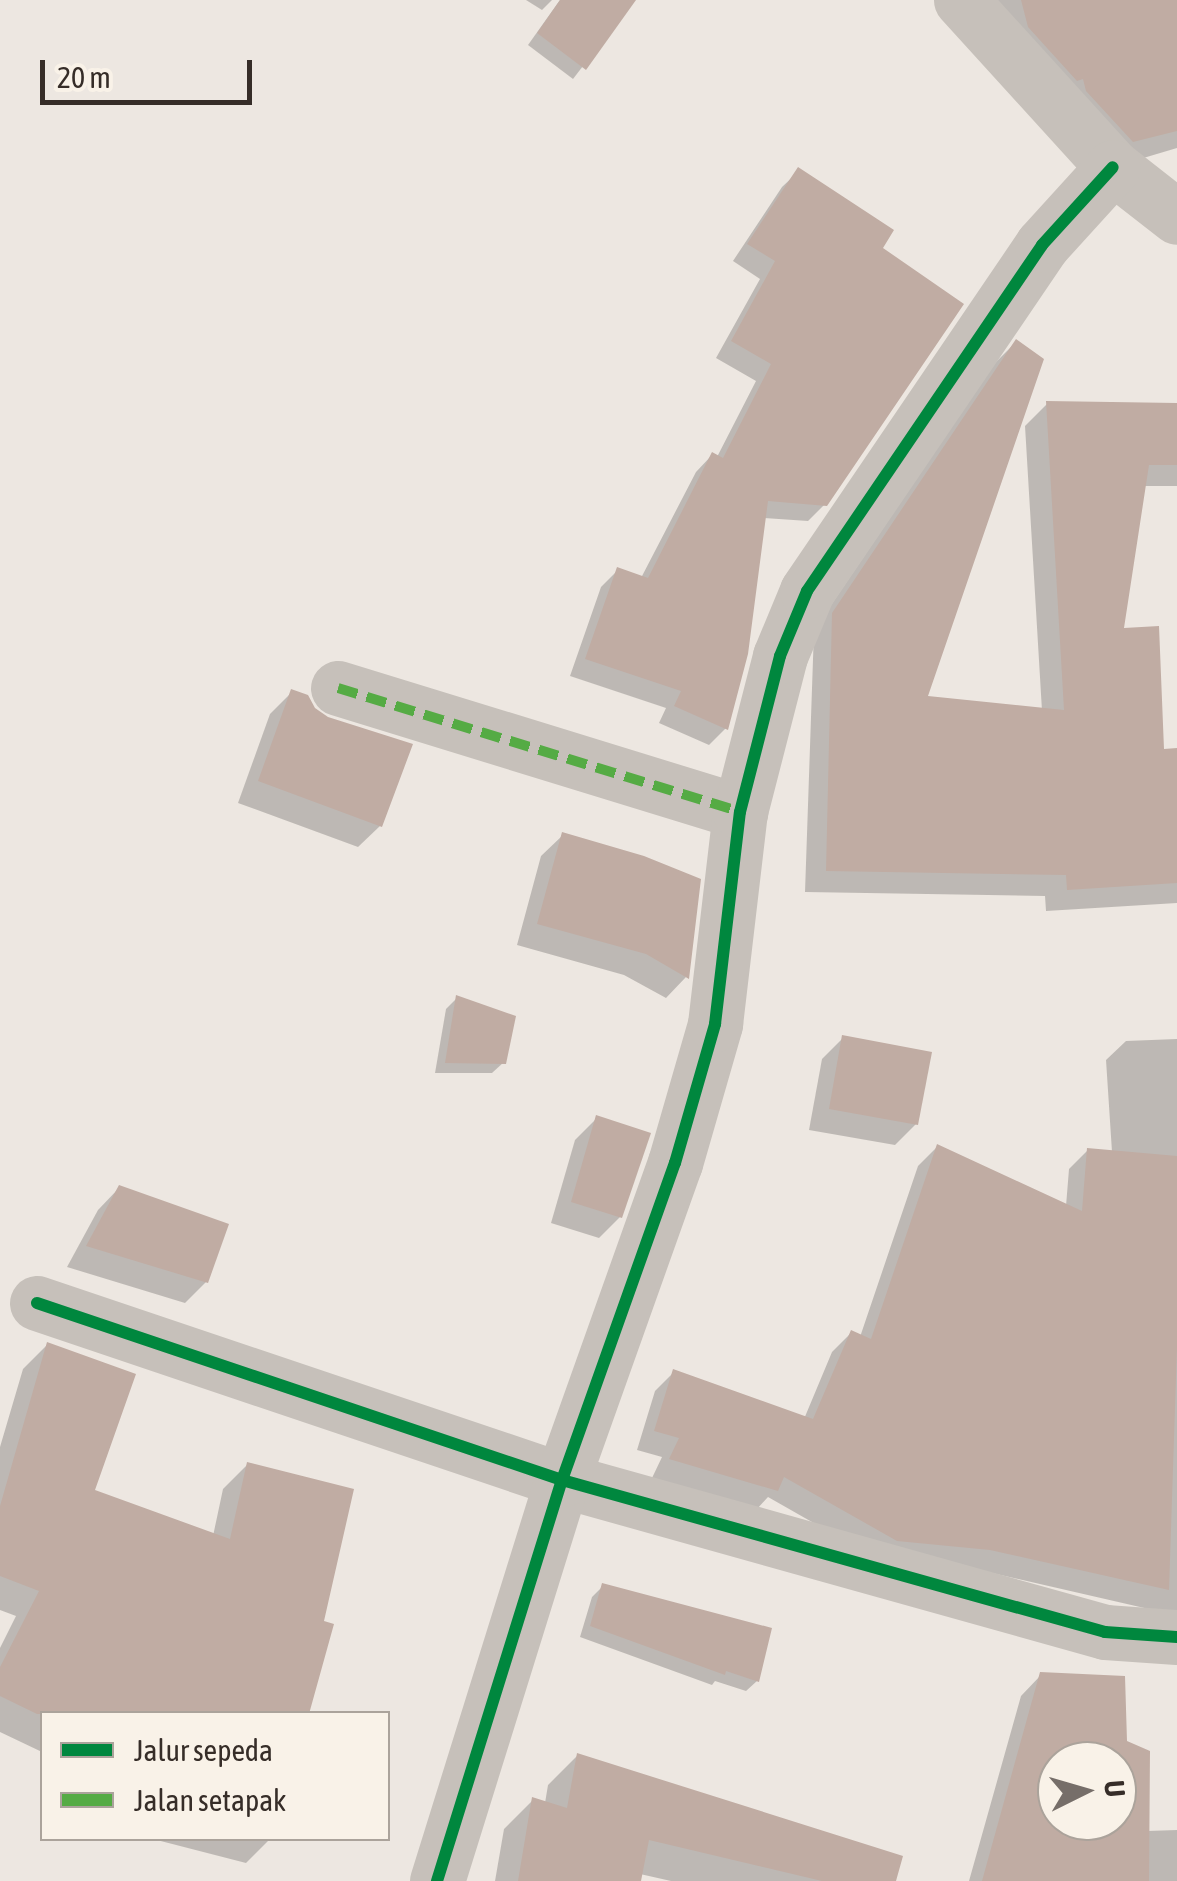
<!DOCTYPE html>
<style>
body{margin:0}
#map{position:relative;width:1177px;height:1881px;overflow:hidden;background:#ede7e1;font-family:"Asap Condensed",sans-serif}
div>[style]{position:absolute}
.shadow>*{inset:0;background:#0003}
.building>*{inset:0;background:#c0aca3}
.street>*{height:55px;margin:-27.5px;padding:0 27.5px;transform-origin:27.5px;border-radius:27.5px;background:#c6c0ba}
.quiet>*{height:10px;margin-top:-5px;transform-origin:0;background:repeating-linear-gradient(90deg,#55ab44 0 20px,transparent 0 30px)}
.cycleway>*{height:12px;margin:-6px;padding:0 6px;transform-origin:6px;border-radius:6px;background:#00873e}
span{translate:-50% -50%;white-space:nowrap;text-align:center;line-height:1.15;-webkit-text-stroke:8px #f9f2e8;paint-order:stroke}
.legend{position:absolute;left:40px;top:1711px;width:350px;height:130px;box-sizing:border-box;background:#f9f2e8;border:2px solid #aba39b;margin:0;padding:12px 18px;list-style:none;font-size:30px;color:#362d28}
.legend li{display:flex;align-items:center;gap:20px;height:50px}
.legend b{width:50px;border:2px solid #aba39b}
.north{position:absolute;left:1037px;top:1741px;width:100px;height:100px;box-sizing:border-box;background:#f9f2e8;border:2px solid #aba39b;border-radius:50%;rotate:85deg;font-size:28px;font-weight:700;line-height:40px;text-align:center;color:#362d28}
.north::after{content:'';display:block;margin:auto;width:35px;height:45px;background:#766e69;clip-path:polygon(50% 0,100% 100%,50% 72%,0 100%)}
.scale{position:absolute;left:40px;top:60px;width:212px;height:45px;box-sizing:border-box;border:5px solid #362d28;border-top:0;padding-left:12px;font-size:30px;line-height:35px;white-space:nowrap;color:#362d28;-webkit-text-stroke:8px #f9f2e8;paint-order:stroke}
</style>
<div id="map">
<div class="shadow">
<div style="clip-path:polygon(526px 0,552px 0,542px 10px)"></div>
<div style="clip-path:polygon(560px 0,596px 0,620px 18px,573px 79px,528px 45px)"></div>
<div style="clip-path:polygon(942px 0,1170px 0,1177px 26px,1177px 148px,1103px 170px)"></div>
<div style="clip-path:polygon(799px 171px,879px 248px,825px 504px,808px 521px,764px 518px,726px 728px,709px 745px,659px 723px,666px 708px,570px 676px,601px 587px,618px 570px,641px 578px,696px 472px,712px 455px,717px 457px,756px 381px,716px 358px,760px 279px,733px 261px,782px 187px)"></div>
<div style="clip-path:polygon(1016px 342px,925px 698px,1042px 711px,1025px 426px,1047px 404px,1177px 405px,1177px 486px,1143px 486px,1122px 630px,1162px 752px,1177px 751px,1177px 903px,1046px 911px,1045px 896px,805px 892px,814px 630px,994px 364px)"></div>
<div style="clip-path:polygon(292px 692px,380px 826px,358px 847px,238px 803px,270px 714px)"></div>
<div style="clip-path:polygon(563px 835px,686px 977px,666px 998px,624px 975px,517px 945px,541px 856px)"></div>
<div style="clip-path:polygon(457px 998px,504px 1062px,492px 1073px,435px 1073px,446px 1009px)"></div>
<div style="clip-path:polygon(843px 1038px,916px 1124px,895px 1145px,809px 1130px,822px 1059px)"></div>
<div style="clip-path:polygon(1177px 1039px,1177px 1610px,1153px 1610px,970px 1568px,877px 1559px,768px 1497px,757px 1509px,652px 1478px,662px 1457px,637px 1450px,655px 1391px,674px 1372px,804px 1419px,832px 1352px,851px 1333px,860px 1337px,918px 1166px,937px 1147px,1066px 1206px,1069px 1169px,1088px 1150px,1112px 1152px,1106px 1060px,1126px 1041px)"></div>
<div style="clip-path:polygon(597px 1118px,620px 1217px,599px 1238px,551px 1223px,575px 1140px)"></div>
<div style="clip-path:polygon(119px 1188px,206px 1282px,185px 1303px,67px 1267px,98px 1210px)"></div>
<div style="clip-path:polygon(47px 1345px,92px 1492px,213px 1536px,223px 1489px,248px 1464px,351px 1490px,42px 1714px,42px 1752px,0 1732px,0 1648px,16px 1616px,0 1610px,0 1447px,23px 1369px)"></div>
<div style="clip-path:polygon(603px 1586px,757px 1681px,746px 1691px,715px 1681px,712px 1685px,580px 1637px,592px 1597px)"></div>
<div style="clip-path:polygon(evenodd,1041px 1675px,1125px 1743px,1147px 1831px,1177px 1830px,1177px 1881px,969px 1881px,1021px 1696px,1041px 1675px,1057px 1761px,1117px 1761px,1117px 1821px,1057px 1821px,1057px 1761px)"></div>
<div style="clip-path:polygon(577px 1756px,893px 1881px,671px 1881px,640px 1874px,638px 1881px,495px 1881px,504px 1829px,533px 1800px,545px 1803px,548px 1785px)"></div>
<div style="clip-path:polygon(149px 1838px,271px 1838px,246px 1863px)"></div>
</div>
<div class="building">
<div style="clip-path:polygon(560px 0,636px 0,586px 70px,537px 33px)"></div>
<div style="clip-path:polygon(1021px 0,1177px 0,1177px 131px,1133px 142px,1086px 91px,1083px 79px,1077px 81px,1028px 27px)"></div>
<div style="clip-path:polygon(798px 167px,894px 230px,883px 248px,964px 304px,827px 506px,768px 501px,748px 654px,728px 730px,674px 706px,681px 691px,585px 659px,617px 567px,648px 578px,712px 452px,723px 458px,771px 364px,731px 341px,775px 261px,747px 244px)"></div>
<div style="clip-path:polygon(1016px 339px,1044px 359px,928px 696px,1064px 710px,1046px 401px,1177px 403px,1177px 465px,1149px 465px,1124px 628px,1159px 626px,1164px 749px,1177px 748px,1177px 883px,1067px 890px,1066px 875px,826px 871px,832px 613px)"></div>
<div style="clip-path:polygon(291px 689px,308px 695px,315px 708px,328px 717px,413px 744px,382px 827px,258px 781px)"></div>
<div style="clip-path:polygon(562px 832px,644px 856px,701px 879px,689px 979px,646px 954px,537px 924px)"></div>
<div style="clip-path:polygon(456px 995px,516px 1016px,506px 1064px,445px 1063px)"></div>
<div style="clip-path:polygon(842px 1035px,932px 1052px,918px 1125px,829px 1109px)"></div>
<div style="clip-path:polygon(596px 1115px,651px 1133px,622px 1218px,571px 1202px)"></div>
<div style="clip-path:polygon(937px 1144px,1082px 1211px,1087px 1148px,1177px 1156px,1177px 1347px,1169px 1590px,990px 1550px,897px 1541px,784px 1477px,778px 1491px,669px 1459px,679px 1438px,654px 1431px,673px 1369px,813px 1419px,851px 1330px,871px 1339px)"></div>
<div style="clip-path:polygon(119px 1185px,229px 1224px,208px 1283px,86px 1246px)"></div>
<div style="clip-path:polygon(47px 1342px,136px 1374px,95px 1490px,230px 1539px,247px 1462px,354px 1489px,324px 1621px,334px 1624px,309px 1714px,37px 1714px,0 1696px,0 1667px,39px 1591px,0 1576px,0 1506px)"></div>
<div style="clip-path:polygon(602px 1583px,772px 1628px,759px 1682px,726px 1671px,725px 1675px,590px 1626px)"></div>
<div style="clip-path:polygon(evenodd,1040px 1672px,1125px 1676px,1127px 1741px,1150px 1751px,1149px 1881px,982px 1881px,1040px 1672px,1057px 1761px,1117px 1761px,1117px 1821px,1057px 1821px,1057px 1761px)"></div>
<div style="clip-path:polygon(577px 1753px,903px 1856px,896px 1881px,822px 1881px,649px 1840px,641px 1881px,518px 1881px,532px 1797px,567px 1808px)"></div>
</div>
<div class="street">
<div style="left:961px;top:0;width:226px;rotate:47.7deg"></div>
<div style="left:1113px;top:167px;width:81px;rotate:38deg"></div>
<div style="left:338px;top:688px;width:421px;rotate:17.1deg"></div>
<div style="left:37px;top:1303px;width:554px;rotate:18.63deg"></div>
<div style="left:562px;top:1480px;width:564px;rotate:15.64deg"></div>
<div style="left:1105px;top:1632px;width:72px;rotate:4deg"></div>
<div style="left:437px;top:1881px;width:420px;rotate:-72.7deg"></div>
<div style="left:562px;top:1480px;width:337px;rotate:-70.4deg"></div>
<div style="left:675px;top:1163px;width:145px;rotate:-73.9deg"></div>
<div style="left:715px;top:1024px;width:213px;rotate:-83.3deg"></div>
<div style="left:740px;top:812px;width:161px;rotate:-75.6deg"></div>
<div style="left:780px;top:656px;width:70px;rotate:-67.4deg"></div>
<div style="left:807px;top:591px;width:418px;rotate:-55.8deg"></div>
<div style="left:1042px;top:245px;width:105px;rotate:-47.7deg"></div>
</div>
<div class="quiet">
<div style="left:338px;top:688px;width:421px;rotate:17.1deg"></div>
</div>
<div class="cycleway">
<div style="left:37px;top:1303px;width:554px;rotate:18.63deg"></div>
<div style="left:562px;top:1480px;width:564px;rotate:15.64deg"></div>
<div style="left:1105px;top:1632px;width:72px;rotate:4deg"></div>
<div style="left:437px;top:1881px;width:420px;rotate:-72.7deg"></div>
<div style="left:562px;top:1480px;width:337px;rotate:-70.4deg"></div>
<div style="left:675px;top:1163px;width:145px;rotate:-73.9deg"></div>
<div style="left:715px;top:1024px;width:213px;rotate:-83.3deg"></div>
<div style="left:740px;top:812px;width:161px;rotate:-75.6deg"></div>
<div style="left:780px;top:656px;width:70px;rotate:-67.4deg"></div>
<div style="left:807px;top:591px;width:418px;rotate:-55.8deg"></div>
<div style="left:1042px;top:245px;width:105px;rotate:-47.7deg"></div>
</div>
<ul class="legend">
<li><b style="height:12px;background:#00873e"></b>Jalur sepeda</li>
<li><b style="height:12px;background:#55ab44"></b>Jalan setapak</li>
</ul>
<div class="north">U</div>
<div class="scale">20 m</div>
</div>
